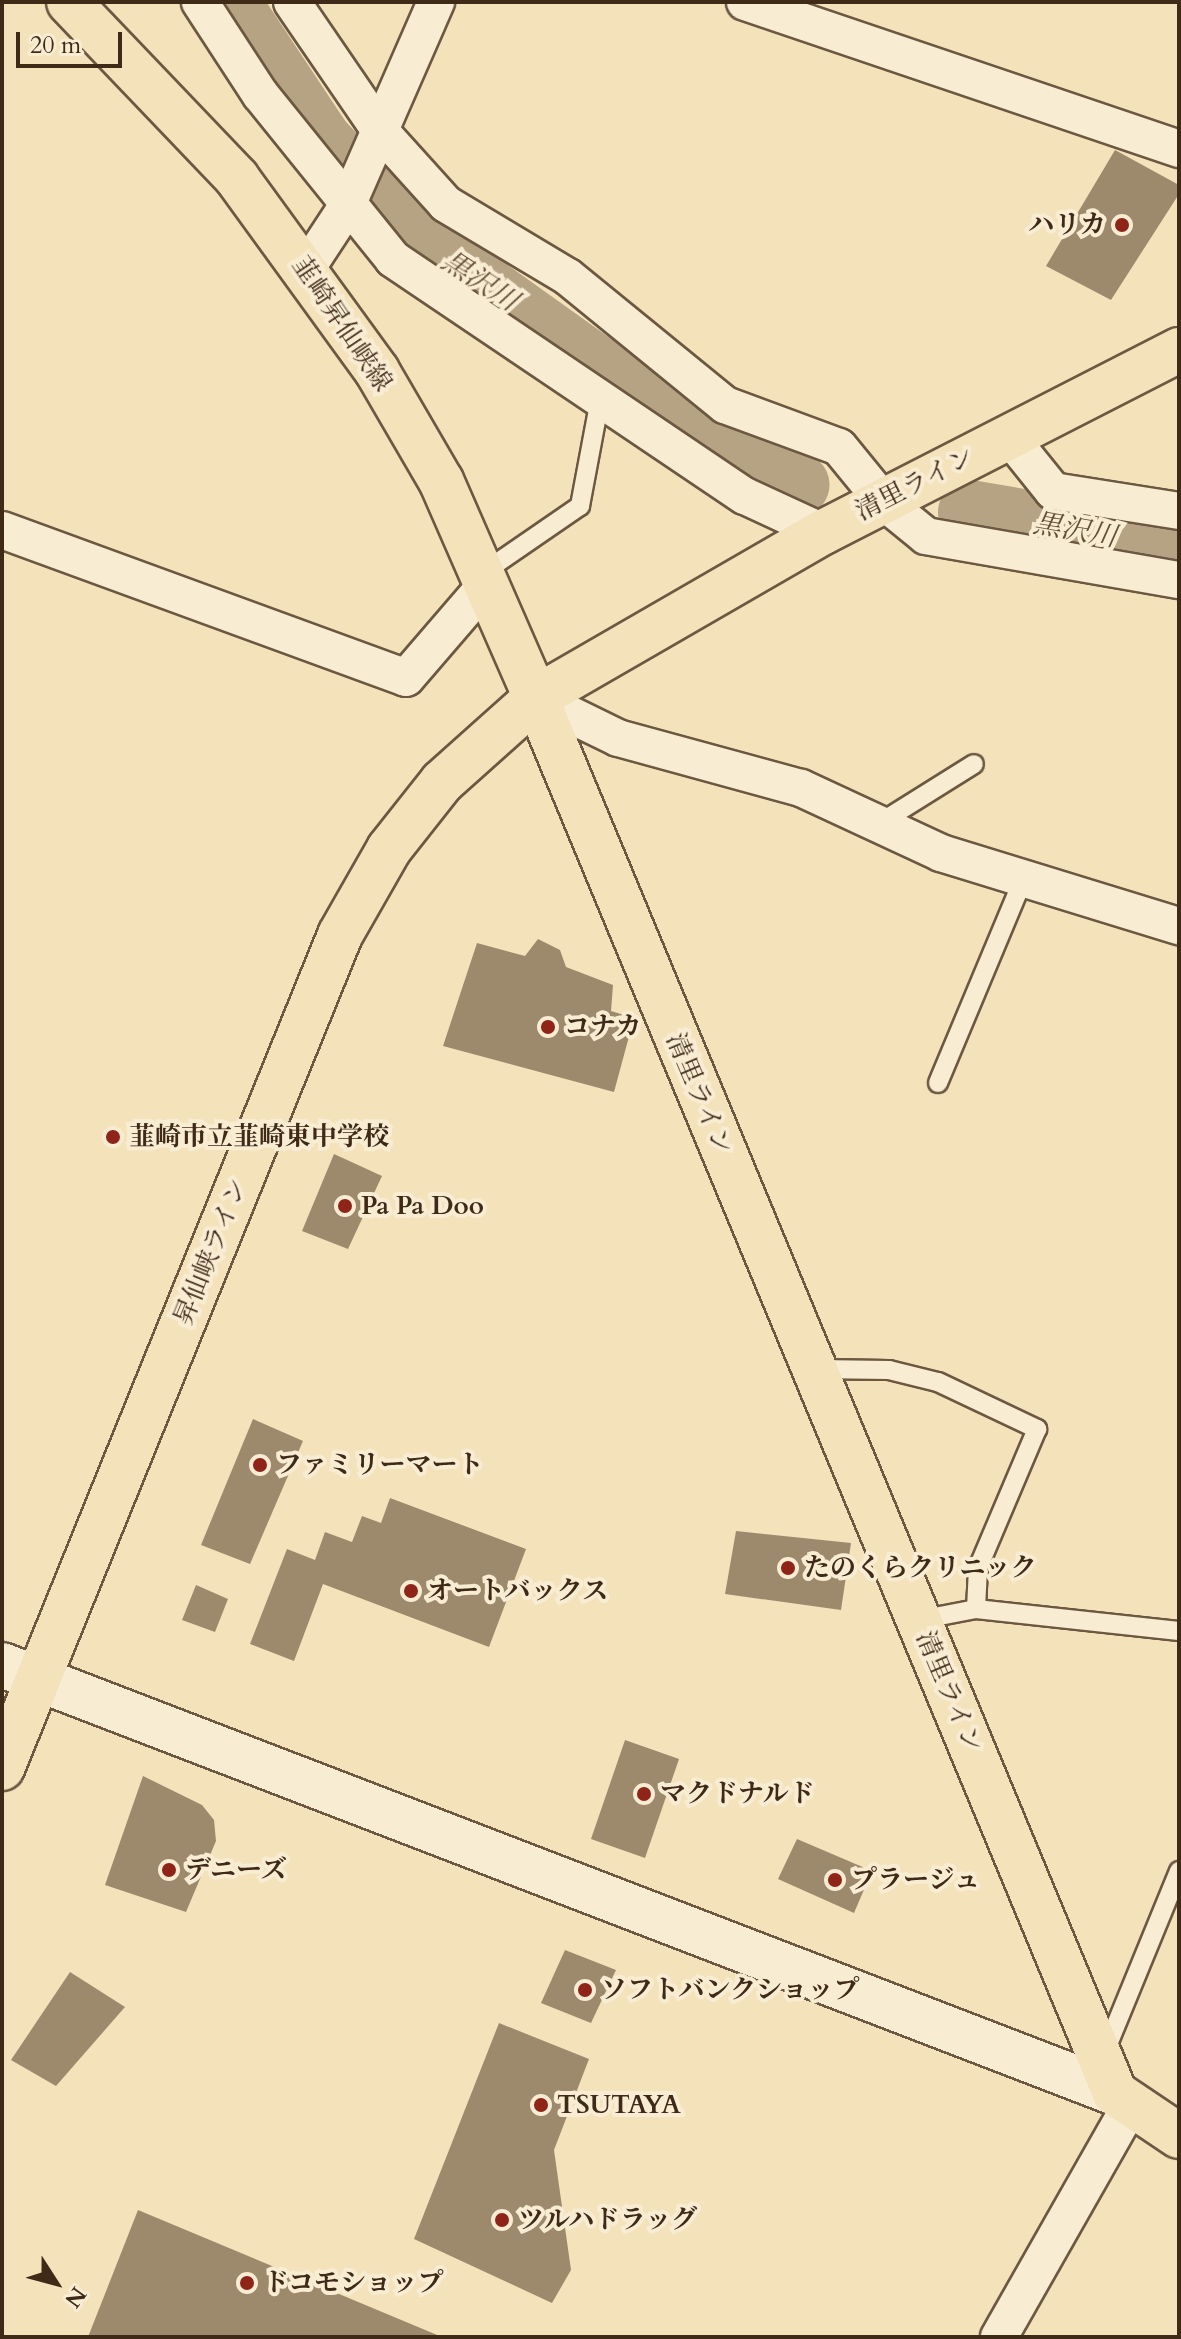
<!DOCTYPE html>
<meta charset="utf-8">
<style>
body{margin:0}
#map{position:relative;width:1181px;height:2339px;overflow:hidden;background:#f4e2bb;font-family:Cardo,"Noto Serif JP",serif}
div>[style]{position:absolute}
.river>*{height:64px;margin:-32px;padding:0 32px;transform-origin:32px;border-radius:32px;background:#b6a384}
.building>*{inset:0;background:#9d8a6d}
.roads{filter:drop-shadow(2px 0 #6c5841) drop-shadow(-2px 0 #6c5841) drop-shadow(0 2px #6c5841) drop-shadow(0 -2px #6c5841)}
.service>*{height:18px;margin:-9px;padding:0 9px;transform-origin:9px;border-radius:9px;background:#f8ecd3}
.minor>*{height:36px;margin:-18px;padding:0 18px;transform-origin:18px;border-radius:18px;background:#f8ecd3}
.tertiary>*{height:44px;margin:-22px;padding:0 22px;transform-origin:22px;border-radius:22px;background:#f8ecd3}
.primary>*{height:44px;margin:-22px;padding:0 22px;transform-origin:22px;border-radius:22px;background:#f4e2bb}
.trunk>*{height:44px;margin:-22px;padding:0 22px;transform-origin:22px;border-radius:22px;background:#f4e2bb}
.dots>*{width:22px;height:22px;translate:-50% -50%;box-sizing:border-box;border:4px solid #f8ecd3;border-radius:50%}
span{translate:-50% -50%;white-space:nowrap;text-align:center;line-height:1.15;-webkit-text-stroke:8px #f8ecd3;paint-order:stroke}
.poi-label{font-size:26px;color:#3f2a18;font-weight:700}
.right{translate:-100% -50%;text-align:right}
.left{translate:0 -50%;text-align:left}
.street-label{font-size:26px;color:#3f2a18}
.water-label{font-size:28px;color:#634e38;font-style:italic}
.frame{position:absolute;inset:0;border:4px solid #3f2a18;pointer-events:none}
.north{position:absolute;left:16px;top:2243px;width:80px;height:80px;-webkit-text-stroke:6px #f8ecd3;paint-order:stroke;rotate:126deg;font-size:22px;font-weight:700;line-height:32px;text-align:center;color:#3f2a18}
.north::after{content:'';display:block;margin:auto;width:28px;height:36px;background:#3f2a18;clip-path:polygon(50% 0,100% 100%,50% 72%,0 100%)}
.scale{position:absolute;left:16px;top:32px;width:106px;height:36px;box-sizing:border-box;border:4px solid #3f2a18;border-top:0;padding-left:10px;font-size:24px;line-height:28px;white-space:nowrap;color:#3f2a18;-webkit-text-stroke:6px #f8ecd3;paint-order:stroke}
</style>
<div id="map">
<div class="river">
<div style="left:228px;top:2px;width:167px;rotate:56.5deg"></div>
<div style="left:320px;top:141px;width:124px;rotate:46.6deg"></div>
<div style="left:405px;top:231px;width:393px;rotate:35.5deg"></div>
<div style="left:725px;top:459px;width:77px;rotate:19.6deg"></div>
<div style="left:970px;top:512px;width:212px;rotate:9.8deg"></div>
</div>
<div class="building">
<div style="clip-path:polygon(1115px 150px,1179px 185px,1179px 194px,1111px 300px,1046px 266px)"></div>
<div style="clip-path:polygon(538px 939px,560px 950px,566px 967px,613px 985px,611px 1011px,634px 1018px,614px 1092px,443px 1046px,477px 943px,525px 956px)"></div>
<div style="clip-path:polygon(334px 1154px,382px 1176px,348px 1249px,302px 1231px)"></div>
<div style="clip-path:polygon(253px 1419px,303px 1441px,250px 1564px,201px 1545px)"></div>
<div style="clip-path:polygon(390px 1498px,526px 1549px,489px 1647px,323px 1584px,294px 1661px,250px 1644px,287px 1549px,315px 1560px,325px 1532px,352px 1542px,362px 1516px,381px 1523px)"></div>
<div style="clip-path:polygon(736px 1531px,851px 1543px,841px 1610px,725px 1594px)"></div>
<div style="clip-path:polygon(196px 1585px,228px 1599px,215px 1632px,182px 1620px)"></div>
<div style="clip-path:polygon(625px 1740px,679px 1759px,645px 1858px,591px 1839px)"></div>
<div style="clip-path:polygon(143px 1776px,202px 1805px,214px 1820px,216px 1841px,186px 1912px,105px 1885px)"></div>
<div style="clip-path:polygon(797px 1839px,872px 1871px,854px 1913px,778px 1879px)"></div>
<div style="clip-path:polygon(565px 1950px,616px 1970px,591px 2023px,541px 2003px)"></div>
<div style="clip-path:polygon(70px 1972px,125px 2007px,56px 2086px,11px 2060px)"></div>
<div style="clip-path:polygon(499px 2023px,589px 2059px,554px 2150px,571px 2270px,552px 2303px,414px 2239px)"></div>
<div style="clip-path:polygon(138px 2210px,442px 2337px,88px 2337px)"></div>
</div>
<div class="roads">
<div class="service">
<div style="left:481px;top:574px;width:120px;rotate:-34.5deg"></div>
<div style="left:580px;top:506px;width:109px;rotate:-79.4deg"></div>
<div style="left:878px;top:824px;width:113px;rotate:-32deg"></div>
<div style="left:938px;top:1083px;width:220px;rotate:-67.3deg"></div>
<div style="left:815px;top:1369px;width:74px;rotate:0.8deg"></div>
<div style="left:889px;top:1370px;width:50px;rotate:13.8deg"></div>
<div style="left:938px;top:1382px;width:110px;rotate:25.4deg"></div>
<div style="left:1037px;top:1429px;width:151px;rotate:113deg"></div>
<div style="left:978px;top:1568px;width:41px;rotate:92.8deg"></div>
<div style="left:919px;top:1620px;width:58px;rotate:-10.9deg"></div>
<div style="left:976px;top:1609px;width:204px;rotate:6.2deg"></div>
<div style="left:1104px;top:2054px;width:198px;rotate:-67.7deg"></div>
</div>
<div class="minor">
<div style="left:200px;top:2px;width:110px;rotate:56.9deg"></div>
<div style="left:260px;top:94px;width:212px;rotate:51.1deg"></div>
<div style="left:393px;top:259px;width:424px;rotate:34deg"></div>
<div style="left:745px;top:496px;width:86px;rotate:24.8deg"></div>
<div style="left:292px;top:2px;width:158px;rotate:55.6deg"></div>
<div style="left:381px;top:132px;width:97px;rotate:47.9deg"></div>
<div style="left:446px;top:204px;width:142px;rotate:30.9deg"></div>
<div style="left:568px;top:277px;width:203px;rotate:39.2deg"></div>
<div style="left:725px;top:405px;width:121px;rotate:20.2deg"></div>
<div style="left:839px;top:447px;width:70px;rotate:50.8deg"></div>
<div style="left:883px;top:501px;width:55px;rotate:39.1deg"></div>
<div style="left:926px;top:536px;width:257px;rotate:9.9deg"></div>
<div style="left:745px;top:2px;width:458px;rotate:18.7deg"></div>
<div style="left:306px;top:269px;width:73px;rotate:-56.7deg"></div>
<div style="left:346px;top:208px;width:225px;rotate:-66.4deg"></div>
<div style="left:1008px;top:435px;width:72px;rotate:51.2deg"></div>
<div style="left:1053px;top:491px;width:128px;rotate:9deg"></div>
<div style="left:2px;top:530px;width:430px;rotate:20.1deg"></div>
<div style="left:406px;top:678px;width:123px;rotate:-49.3deg"></div>
<div style="left:536px;top:698px;width:91px;rotate:26deg"></div>
<div style="left:618px;top:738px;width:190px;rotate:15.3deg"></div>
<div style="left:801px;top:788px;width:154px;rotate:24.9deg"></div>
<div style="left:941px;top:853px;width:249px;rotate:17.1deg"></div>
<div style="left:999px;top:2337px;width:267px;rotate:-60.4deg"></div>
</div>
<div class="tertiary">
<div style="left:2px;top:1665px;width:1192px;rotate:21.03deg"></div>
</div>
<div class="primary">
<div style="left:2px;top:1768px;width:899px;rotate:-67.91deg"></div>
<div style="left:340px;top:935px;width:99px;rotate:-60.3deg"></div>
<div style="left:389px;top:849px;width:85px;rotate:-51.7deg"></div>
<div style="left:442px;top:782px;width:126px;rotate:-41.8deg"></div>
<div style="left:536px;top:698px;width:237px;rotate:-113.6deg"></div>
<div style="left:441px;top:481px;width:127px;rotate:-120.2deg"></div>
<div style="left:377px;top:371px;width:238px;rotate:-126deg"></div>
<div style="left:237px;top:178px;width:243px;rotate:-133.7deg"></div>
</div>
<div class="trunk">
<div style="left:1179px;top:350px;width:400px;rotate:152.9deg"></div>
<div style="left:823px;top:532px;width:332px;rotate:150deg"></div>
<div style="left:536px;top:698px;width:1510px;rotate:67.46deg"></div>
<div style="left:1115px;top:2093px;width:77px;rotate:33.9deg"></div>
</div>
</div>
<div class="dots">
<div style="left:1122px;top:225px;background:#8f2418"></div>
<div style="left:548px;top:1027px;background:#8f2418"></div>
<div style="left:113px;top:1137px;background:#8f2418"></div>
<div style="left:345px;top:1206px;background:#8f2418"></div>
<div style="left:260px;top:1465px;background:#8f2418"></div>
<div style="left:788px;top:1568px;background:#8f2418"></div>
<div style="left:411px;top:1591px;background:#8f2418"></div>
<div style="left:644px;top:1794px;background:#8f2418"></div>
<div style="left:169px;top:1870px;background:#8f2418"></div>
<div style="left:835px;top:1880px;background:#8f2418"></div>
<div style="left:585px;top:1990px;background:#8f2418"></div>
<div style="left:541px;top:2105px;background:#8f2418"></div>
<div style="left:502px;top:2220px;background:#8f2418"></div>
<div style="left:247px;top:2283px;background:#8f2418"></div>
</div>
<div class="poi-label">
<span class="right" style="left:1106px;top:225px">ハリカ</span>
<span class="left" style="left:564px;top:1027px">コナカ</span>
<span class="left" style="left:129px;top:1137px">韮崎市立韮崎東中学校</span>
<span class="left" style="left:361px;top:1206px">Pa Pa Doo</span>
<span class="left" style="left:276px;top:1465px">ファミリーマート</span>
<span class="left" style="left:804px;top:1568px">たのくらクリニック</span>
<span class="left" style="left:427px;top:1591px">オートバックス</span>
<span class="left" style="left:660px;top:1794px">マクドナルド</span>
<span class="left" style="left:185px;top:1870px">デニーズ</span>
<span class="left" style="left:851px;top:1880px">プラージュ</span>
<span class="left" style="left:601px;top:1990px">ソフトバンクショップ</span>
<span class="left" style="left:557px;top:2105px">TSUTAYA</span>
<span class="left" style="left:518px;top:2220px">ツルハドラッグ</span>
<span class="left" style="left:263px;top:2283px">ドコモショップ</span>
</div>
<div class="street-label">
<span style="left:342px;top:324px;rotate:56deg">韮崎昇仙峡線</span>
<span style="left:915px;top:484px;rotate:-27deg">清里ライン</span>
<span style="left:699px;top:1094px;rotate:67deg">清里ライン</span>
<span style="left:211px;top:1252px;rotate:-68deg">昇仙峡ライン</span>
<span style="left:949px;top:1692px;rotate:67deg">清里ライン</span>
</div>
<div class="water-label">
<span style="left:480px;top:281px;rotate:33deg">黒沢川</span>
<span style="left:1075px;top:530px;rotate:10deg">黒沢川</span>
</div>
<div class="frame"></div>
<div class="north">N</div>
<div class="scale">20 m</div>
</div>
